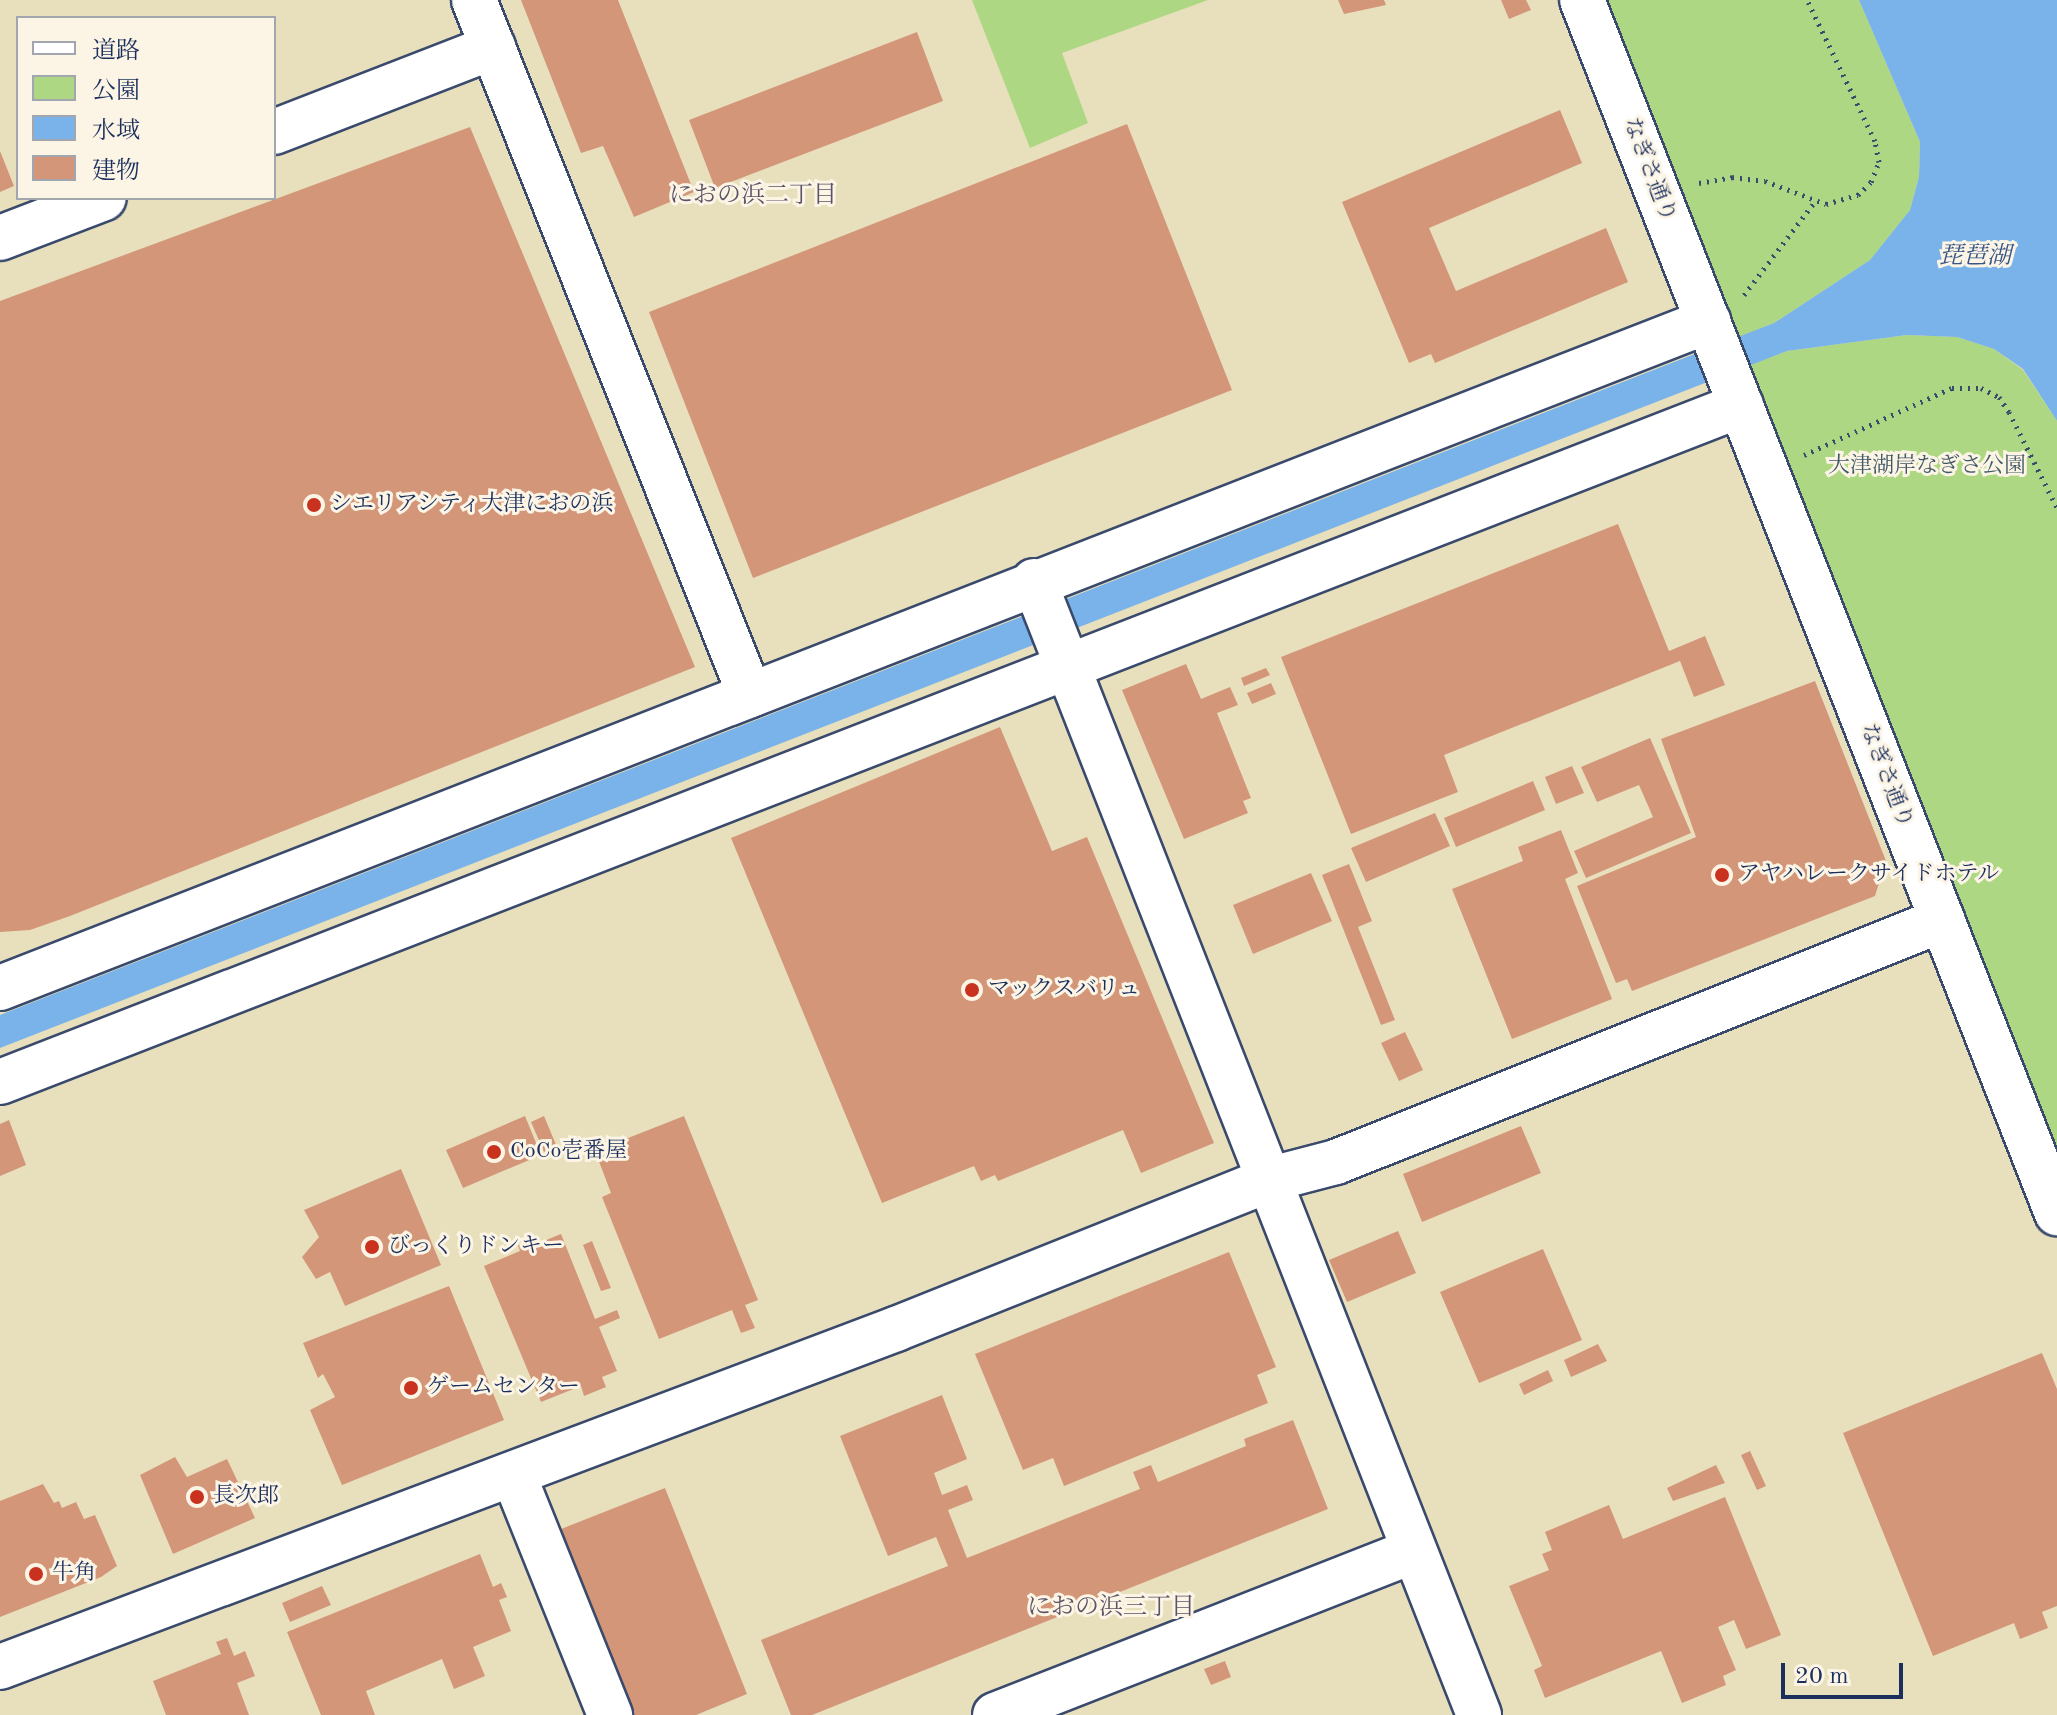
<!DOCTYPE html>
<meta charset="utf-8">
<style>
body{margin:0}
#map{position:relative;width:2057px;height:1715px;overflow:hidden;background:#e8e0bd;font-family:"Old Standard TT","Noto Serif JP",serif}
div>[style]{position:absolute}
.green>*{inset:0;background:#add782}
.water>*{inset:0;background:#7ab3ea}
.building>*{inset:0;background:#d39679}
.path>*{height:5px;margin-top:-2.5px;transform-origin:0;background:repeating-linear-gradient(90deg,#3a4a6c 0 2px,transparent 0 8px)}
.roads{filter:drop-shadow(2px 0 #3a4a6c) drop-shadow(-2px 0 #3a4a6c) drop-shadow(0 2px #3a4a6c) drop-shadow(0 -2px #3a4a6c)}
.minor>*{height:44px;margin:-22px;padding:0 22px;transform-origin:22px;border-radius:22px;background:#fff}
.tertiary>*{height:44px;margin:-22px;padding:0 22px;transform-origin:22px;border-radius:22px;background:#fff}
.dots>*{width:22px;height:22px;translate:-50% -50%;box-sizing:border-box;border:4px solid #fcf5e5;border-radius:50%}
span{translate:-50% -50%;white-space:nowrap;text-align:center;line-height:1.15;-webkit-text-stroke:6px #fcf5e5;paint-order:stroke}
.street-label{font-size:22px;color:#1b2f5e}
.park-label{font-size:22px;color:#405967}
.poi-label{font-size:22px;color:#1b2f5e}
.left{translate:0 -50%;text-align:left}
.neighbourhood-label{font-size:24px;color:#5b5367}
.water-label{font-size:24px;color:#385788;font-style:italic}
.legend{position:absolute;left:16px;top:16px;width:260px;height:184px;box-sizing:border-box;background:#fcf5e5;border:2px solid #a2a6af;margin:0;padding:10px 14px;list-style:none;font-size:24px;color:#1b2f5e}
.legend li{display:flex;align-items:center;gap:16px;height:40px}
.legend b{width:40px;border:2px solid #a2a6af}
.scale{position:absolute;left:1781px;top:1663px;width:122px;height:36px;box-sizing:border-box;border:4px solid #1b2f5e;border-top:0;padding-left:10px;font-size:24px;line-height:28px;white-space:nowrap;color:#1b2f5e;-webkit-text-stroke:6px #fcf5e5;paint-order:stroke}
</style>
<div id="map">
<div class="green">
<div style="clip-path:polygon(972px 0,1208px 0,1062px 53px,1088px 123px,1030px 148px)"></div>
<div style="clip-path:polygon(1604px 0,1859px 0,1920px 142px,1919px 177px,1910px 210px,1870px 260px,1774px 323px,1737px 338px)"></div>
<div style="clip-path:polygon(1907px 335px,1957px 337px,1994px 349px,2023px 370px,2057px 421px,2057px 1155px,1747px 366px,1787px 351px)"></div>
</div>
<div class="water">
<div style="clip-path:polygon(1859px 0,2057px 0,2057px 421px,2023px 369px,1994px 349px,1957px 337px,1907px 335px,1787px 351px,0 1048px,0 1015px,1774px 323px,1870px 260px,1910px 210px,1919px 177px,1920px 142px)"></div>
</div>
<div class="building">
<div style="clip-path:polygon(521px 0,618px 0,694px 192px,634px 217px,603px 146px,581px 153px)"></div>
<div style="clip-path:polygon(1338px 0,1384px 0,1386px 5px,1344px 14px)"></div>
<div style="clip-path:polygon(1501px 0,1526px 0,1531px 10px,1509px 19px)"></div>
<div style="clip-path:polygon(917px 32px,943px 101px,715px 188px,689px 120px)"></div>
<div style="clip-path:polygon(1560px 110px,1582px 163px,1429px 228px,1456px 291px,1606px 228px,1628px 282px,1435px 363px,1431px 354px,1409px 363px,1342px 202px)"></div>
<div style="clip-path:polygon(1127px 124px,1232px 390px,753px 578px,649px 312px)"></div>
<div style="clip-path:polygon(470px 127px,695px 667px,70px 916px,30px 930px,0 932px,0 301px)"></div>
<div style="clip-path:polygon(0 151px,14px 186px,0 192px)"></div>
<div style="clip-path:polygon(1618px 524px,1669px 651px,1705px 636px,1725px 685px,1694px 697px,1680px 661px,1444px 755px,1458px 792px,1351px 834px,1281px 657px)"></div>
<div style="clip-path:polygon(1186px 664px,1201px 699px,1230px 687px,1238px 705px,1217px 713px,1251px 798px,1243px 801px,1248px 813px,1184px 839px,1122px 690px)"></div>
<div style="clip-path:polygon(1266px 668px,1270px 675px,1244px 686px,1241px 678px)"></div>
<div style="clip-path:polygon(1815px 681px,1886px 861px,1875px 896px,1632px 991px,1627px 979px,1616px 983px,1577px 886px,1696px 837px,1661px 739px)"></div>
<div style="clip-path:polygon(1271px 683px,1276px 694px,1252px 704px,1247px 693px)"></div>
<div style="clip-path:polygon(1000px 727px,1052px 851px,1087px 837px,1214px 1143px,1141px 1173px,1123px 1130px,998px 1181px,995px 1175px,981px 1181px,974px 1166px,882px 1203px,731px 838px)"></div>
<div style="clip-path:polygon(1650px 738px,1691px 833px,1586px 878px,1574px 851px,1653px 817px,1639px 785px,1597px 802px,1581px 767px)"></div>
<div style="clip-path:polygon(1572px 766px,1584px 793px,1556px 804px,1545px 777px)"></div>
<div style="clip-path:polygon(1533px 781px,1545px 810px,1456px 847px,1444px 818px)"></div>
<div style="clip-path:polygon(1435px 813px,1450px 846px,1366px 882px,1351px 848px)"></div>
<div style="clip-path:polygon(1561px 830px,1578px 873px,1565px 879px,1612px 999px,1512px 1039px,1452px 889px,1523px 861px,1518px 847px)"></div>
<div style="clip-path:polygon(1349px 864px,1372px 921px,1358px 927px,1395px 1020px,1381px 1025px,1322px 875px)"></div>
<div style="clip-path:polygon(1311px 873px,1332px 921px,1253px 954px,1233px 905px)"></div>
<div style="clip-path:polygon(1405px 1032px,1423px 1070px,1399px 1081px,1381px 1043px)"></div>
<div style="clip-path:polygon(525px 1116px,541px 1155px,463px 1188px,446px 1150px)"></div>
<div style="clip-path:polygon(544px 1116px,557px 1147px,544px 1152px,531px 1122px)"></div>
<div style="clip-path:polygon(684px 1116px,758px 1300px,745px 1305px,755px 1328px,741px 1333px,732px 1310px,659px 1339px,602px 1197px,611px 1193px,595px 1151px)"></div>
<div style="clip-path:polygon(9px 1120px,26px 1165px,0 1176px,0 1124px)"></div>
<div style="clip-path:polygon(1521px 1126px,1541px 1173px,1422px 1222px,1403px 1174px)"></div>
<div style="clip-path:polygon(401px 1169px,441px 1265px,345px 1306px,330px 1272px,316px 1279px,302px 1257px,319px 1237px,304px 1210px)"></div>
<div style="clip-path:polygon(1398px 1231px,1416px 1273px,1347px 1302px,1329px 1260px)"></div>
<div style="clip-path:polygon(561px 1234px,595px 1319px,617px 1310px,620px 1318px,599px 1327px,617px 1371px,602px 1377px,606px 1387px,584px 1396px,581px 1386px,541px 1402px,484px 1266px,520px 1251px,518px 1245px,527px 1242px,529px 1247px)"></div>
<div style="clip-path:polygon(592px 1241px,611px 1288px,601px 1291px,583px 1245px)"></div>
<div style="clip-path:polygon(1543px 1249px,1582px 1340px,1479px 1383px,1440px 1292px)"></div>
<div style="clip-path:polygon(1229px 1252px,1276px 1367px,1257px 1375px,1268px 1403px,1064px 1486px,1053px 1458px,1023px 1470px,975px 1354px)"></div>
<div style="clip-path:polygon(449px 1286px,504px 1420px,342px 1485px,310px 1410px,335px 1397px,323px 1374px,318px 1378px,303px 1343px)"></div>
<div style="clip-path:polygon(1598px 1344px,1607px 1361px,1571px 1377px,1564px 1360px)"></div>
<div style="clip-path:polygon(2042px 1353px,2057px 1389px,2057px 1606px,2042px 1612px,2048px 1628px,2020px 1639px,2014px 1623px,1933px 1656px,1843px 1433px)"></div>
<div style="clip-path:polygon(1548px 1370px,1553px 1381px,1524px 1395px,1519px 1384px)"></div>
<div style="clip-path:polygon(942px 1395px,967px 1459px,934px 1473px,942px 1495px,967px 1485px,973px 1500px,948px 1510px,967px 1558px,1140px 1489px,1133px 1472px,1151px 1465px,1158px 1482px,1246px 1446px,1244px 1439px,1293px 1420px,1328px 1509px,812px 1715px,791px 1715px,761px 1640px,948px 1566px,936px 1537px,888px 1556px,840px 1436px)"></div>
<div style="clip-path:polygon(1750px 1451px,1766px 1486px,1757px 1490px,1741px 1455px)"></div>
<div style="clip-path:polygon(175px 1457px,187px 1477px,227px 1459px,255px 1518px,173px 1554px,140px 1475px)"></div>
<div style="clip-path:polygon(1716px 1465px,1725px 1483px,1673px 1501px,1667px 1488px)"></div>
<div style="clip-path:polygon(43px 1484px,54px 1503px,59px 1501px,62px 1508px,76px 1502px,84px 1519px,95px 1515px,117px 1566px,101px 1577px,0 1617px,0 1501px)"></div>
<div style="clip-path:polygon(665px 1488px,747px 1694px,696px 1715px,629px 1715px,556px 1531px)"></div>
<div style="clip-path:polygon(1725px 1497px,1781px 1635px,1746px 1649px,1734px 1620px,1718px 1627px,1736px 1670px,1723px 1676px,1726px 1685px,1682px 1703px,1661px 1651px,1545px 1698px,1534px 1670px,1542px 1666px,1509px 1586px,1549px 1570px,1542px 1554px,1552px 1550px,1545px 1532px,1609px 1505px,1623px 1539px)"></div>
<div style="clip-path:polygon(480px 1554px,493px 1587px,501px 1583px,507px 1597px,499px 1600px,511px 1631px,473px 1647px,485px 1676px,454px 1689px,442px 1659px,366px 1691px,375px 1715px,321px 1715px,287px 1632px)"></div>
<div style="clip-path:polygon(322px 1586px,331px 1605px,290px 1622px,282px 1603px)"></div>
<div style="clip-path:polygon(227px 1638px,234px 1656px,245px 1651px,255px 1676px,237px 1683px,249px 1715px,166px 1715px,153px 1681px,221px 1654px,216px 1642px)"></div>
<div style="clip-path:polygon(1225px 1661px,1231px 1677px,1211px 1685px,1204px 1669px)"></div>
</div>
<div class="path">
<div style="left:1699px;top:183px;width:34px;rotate:-10deg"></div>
<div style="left:1732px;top:177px;width:33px;rotate:7deg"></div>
<div style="left:1765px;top:181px;width:65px;rotate:20.7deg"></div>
<div style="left:1826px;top:204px;width:33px;rotate:-16deg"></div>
<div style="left:1858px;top:195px;width:18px;rotate:-45deg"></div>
<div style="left:1871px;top:182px;width:22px;rotate:-68deg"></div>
<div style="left:1879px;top:162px;width:21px;rotate:-101deg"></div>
<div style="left:1875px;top:141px;width:157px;rotate:-115.7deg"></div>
<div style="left:1744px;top:295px;width:119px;rotate:-52.8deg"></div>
<div style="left:1804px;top:455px;width:162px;rotate:-24.4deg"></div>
<div style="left:1952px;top:388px;width:29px"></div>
<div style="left:1981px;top:388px;width:20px;rotate:27deg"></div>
<div style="left:1999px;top:397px;width:18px;rotate:56deg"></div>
<div style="left:2009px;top:412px;width:107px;rotate:63.4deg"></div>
</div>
<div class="roads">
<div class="minor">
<div style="left:474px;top:0;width:748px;rotate:68.34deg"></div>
<div style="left:274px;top:132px;width:235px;rotate:-21.2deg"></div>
<div style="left:0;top:238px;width:111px;rotate:-21deg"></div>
<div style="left:514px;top:1476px;width:258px;rotate:68.1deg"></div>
<div style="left:995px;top:1715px;width:450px;rotate:-21.4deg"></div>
</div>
<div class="tertiary">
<div style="left:1582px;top:0;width:1303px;rotate:68.62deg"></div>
<div style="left:1034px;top:581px;width:1218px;rotate:68.57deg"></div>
<div style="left:0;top:988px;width:1834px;rotate:-21.33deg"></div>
<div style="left:0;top:1082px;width:1868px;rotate:-21.25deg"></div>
<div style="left:0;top:1667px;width:958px;rotate:-20.67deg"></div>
<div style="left:896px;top:1329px;width:404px;rotate:-21.8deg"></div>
<div style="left:1271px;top:1179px;width:67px;rotate:-14.7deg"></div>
<div style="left:1336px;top:1162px;width:653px;rotate:-21.77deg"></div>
</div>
</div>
<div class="dots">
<div style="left:314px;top:505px;background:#c8321e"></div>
<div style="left:1722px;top:875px;background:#c8321e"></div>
<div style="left:972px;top:990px;background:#c8321e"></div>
<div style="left:494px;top:1152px;background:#c8321e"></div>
<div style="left:372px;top:1247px;background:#c8321e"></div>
<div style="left:411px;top:1388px;background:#c8321e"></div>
<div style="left:197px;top:1497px;background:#c8321e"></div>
<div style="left:36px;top:1574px;background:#c8321e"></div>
</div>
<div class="street-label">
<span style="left:1649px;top:170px;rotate:69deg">なぎさ通り</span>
<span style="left:1886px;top:776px;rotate:69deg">なぎさ通り</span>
</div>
<div class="park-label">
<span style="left:1927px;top:467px">大津湖岸なぎさ公園</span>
</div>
<div class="poi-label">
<span class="left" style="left:330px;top:505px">シエリアシティ大津におの浜</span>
<span class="left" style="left:1738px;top:875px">アヤハレークサイドホテル</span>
<span class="left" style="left:988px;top:990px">マックスバリュ</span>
<span class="left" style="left:510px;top:1152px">CoCo壱番屋</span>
<span class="left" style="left:388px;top:1247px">びっくりドンキー</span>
<span class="left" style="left:427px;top:1388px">ゲームセンター</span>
<span class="left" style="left:213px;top:1497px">長次郎</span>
<span class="left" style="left:52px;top:1574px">牛角</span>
</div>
<div class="neighbourhood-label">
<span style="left:753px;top:197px">におの浜二丁目</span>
<span style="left:1111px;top:1609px">におの浜三丁目</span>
</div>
<div class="water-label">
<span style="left:1975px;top:258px">琵琶湖</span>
</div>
<ul class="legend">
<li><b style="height:10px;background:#fff"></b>道路</li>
<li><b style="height:22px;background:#add782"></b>公園</li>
<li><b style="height:22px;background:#7ab3ea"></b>水域</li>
<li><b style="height:22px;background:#d39679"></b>建物</li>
</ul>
<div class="scale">20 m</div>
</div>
